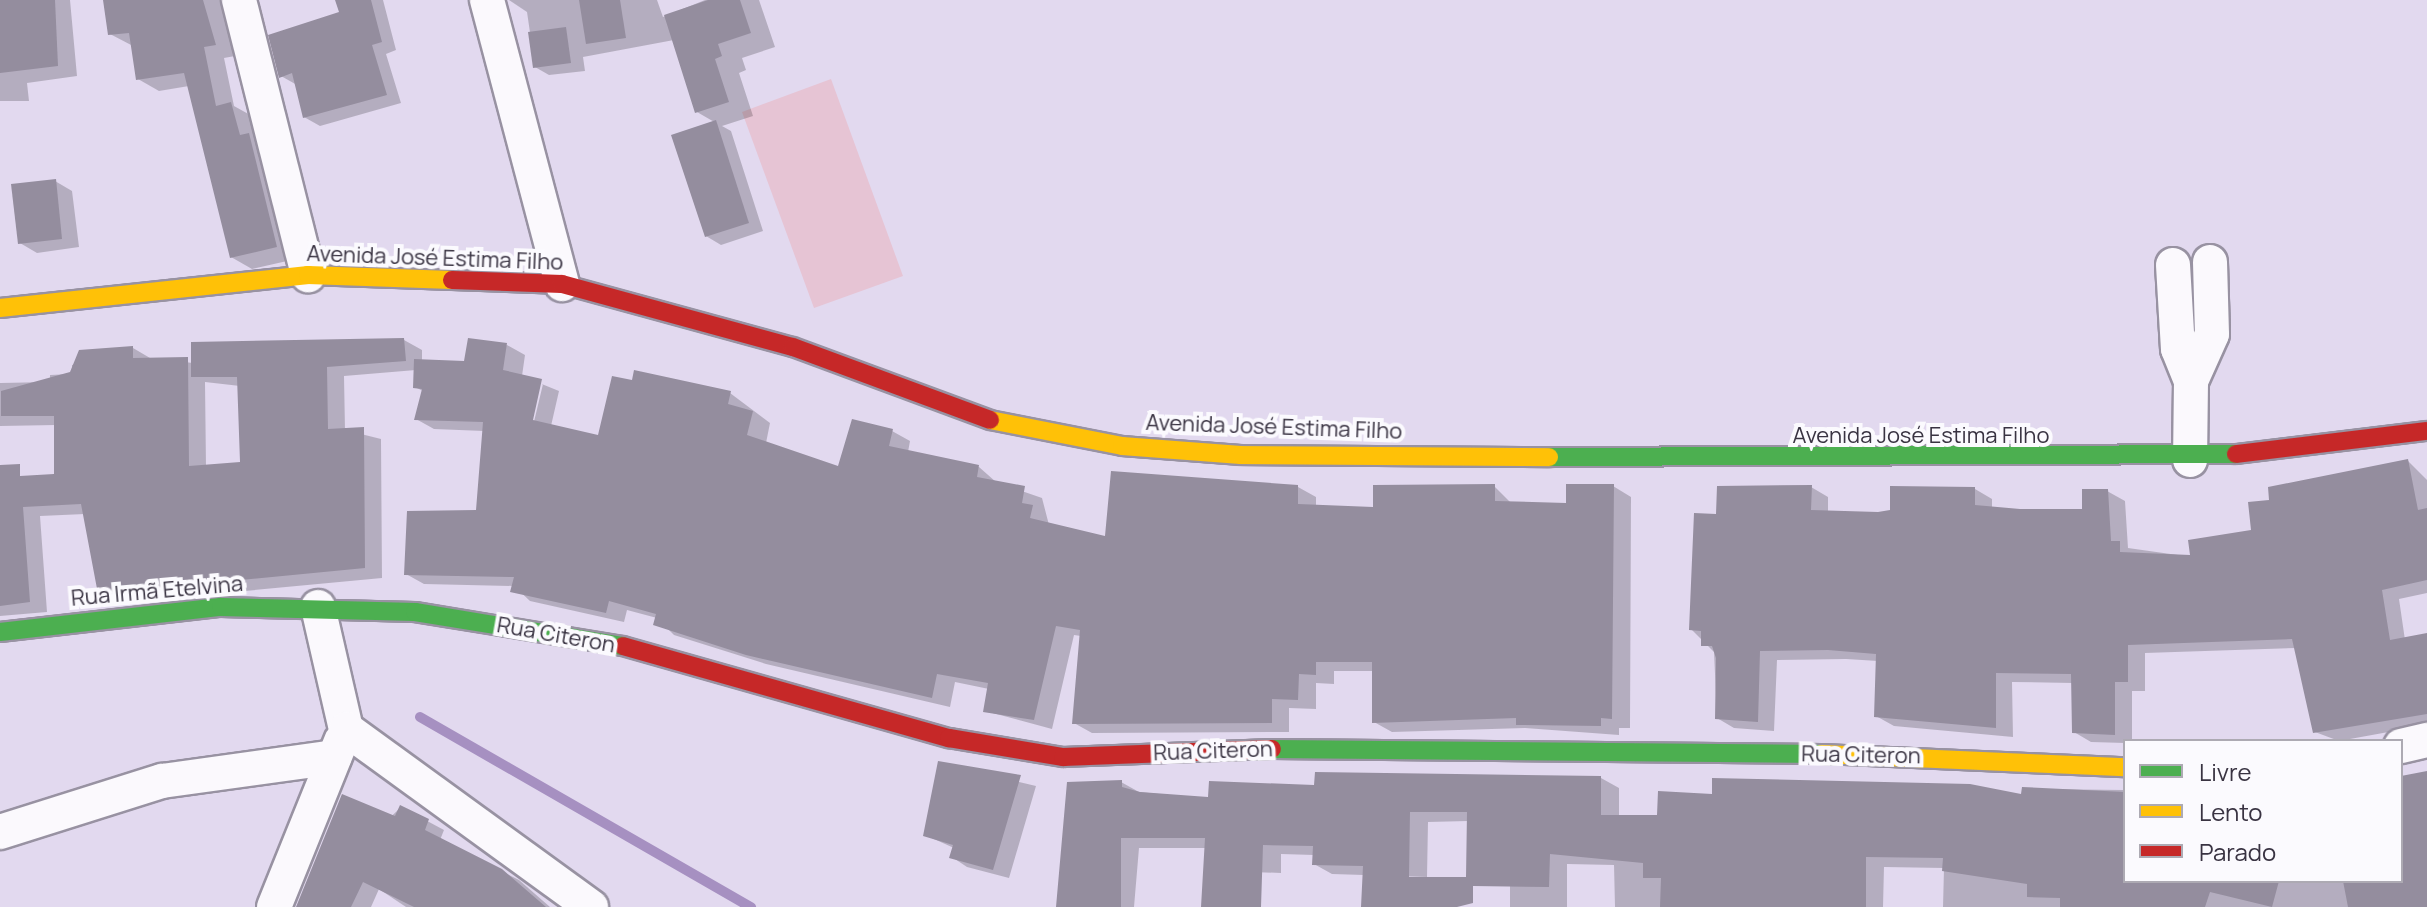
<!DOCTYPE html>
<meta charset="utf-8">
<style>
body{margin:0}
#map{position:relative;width:2427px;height:907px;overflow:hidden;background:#e2d9ef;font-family:Manrope,sans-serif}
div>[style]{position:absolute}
.green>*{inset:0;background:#e6c4d4}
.shadow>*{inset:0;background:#0003}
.stream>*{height:10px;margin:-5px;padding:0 5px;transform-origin:5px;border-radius:5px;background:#a690c1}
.building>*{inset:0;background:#948d9e}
.roads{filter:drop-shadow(2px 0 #9892a2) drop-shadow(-2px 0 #9892a2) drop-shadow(0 2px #9892a2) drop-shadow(0 -2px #9892a2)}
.street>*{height:34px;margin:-17px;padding:0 17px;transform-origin:17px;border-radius:17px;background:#fbf9fd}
.fast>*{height:18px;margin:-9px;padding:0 9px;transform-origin:9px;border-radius:9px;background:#4caf50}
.slow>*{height:18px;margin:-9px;padding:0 9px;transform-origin:9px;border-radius:9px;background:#ffc107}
.jam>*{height:18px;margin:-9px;padding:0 9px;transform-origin:9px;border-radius:9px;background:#c62828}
span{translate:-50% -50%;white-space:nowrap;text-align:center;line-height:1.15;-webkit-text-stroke:8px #fbfafe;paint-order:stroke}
.street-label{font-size:22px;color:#393342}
.legend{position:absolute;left:2123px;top:739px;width:280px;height:144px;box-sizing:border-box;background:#fbfafe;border:2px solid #adaab3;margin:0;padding:10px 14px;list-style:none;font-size:24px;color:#393342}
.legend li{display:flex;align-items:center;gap:16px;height:40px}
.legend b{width:40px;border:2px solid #adaab3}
</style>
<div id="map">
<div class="green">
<div style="clip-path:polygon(831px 79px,903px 276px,814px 308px,742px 112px)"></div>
</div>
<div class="shadow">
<div style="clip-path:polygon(0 0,70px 0,77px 76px,27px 83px,29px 101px,0 101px)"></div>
<div style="clip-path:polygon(105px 0,220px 0,235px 56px,224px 58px,234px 106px,252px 116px,296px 259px,252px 269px,231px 257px,189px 86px,159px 91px,138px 79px,133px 46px,110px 34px)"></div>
<div style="clip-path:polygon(337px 0,383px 0,396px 50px,386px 54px,401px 103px,320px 126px,304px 117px,297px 85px,281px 76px,341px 13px)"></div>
<div style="clip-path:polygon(509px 0,657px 0,663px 17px,705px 0,759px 0,775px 47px,742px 58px,746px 70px,739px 73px,753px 116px,722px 126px,731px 131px,763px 231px,721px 245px,706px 236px,716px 123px,697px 112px,674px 40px,583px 57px,585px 71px,549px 75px,535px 67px,527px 12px)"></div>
<div style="clip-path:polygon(55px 181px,72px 191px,79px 247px,37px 253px,20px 243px)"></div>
<div style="clip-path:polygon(evenodd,404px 340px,422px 350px,422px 361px,466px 363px,507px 345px,525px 355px,522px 376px,559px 391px,551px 426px,600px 438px,730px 393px,770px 423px,766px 443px,840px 469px,892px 431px,910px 441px,908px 452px,979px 467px,996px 482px,1042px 498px,1049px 525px,1107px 539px,1298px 487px,1316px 497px,1316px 507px,1375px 509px,1494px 486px,1512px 504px,1568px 505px,1613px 486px,1631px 497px,1630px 728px,1619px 728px,1619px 735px,1525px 728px,1392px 732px,1374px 722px,1374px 671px,1334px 671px,1334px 684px,1316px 683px,1316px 709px,1289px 708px,1289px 732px,1092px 733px,1074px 723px,1081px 636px,1074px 635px,1052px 729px,985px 711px,989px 689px,955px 682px,950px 707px,766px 664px,674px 635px,657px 618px,627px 610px,624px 622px,530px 601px,514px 586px,424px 584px,406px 574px,478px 512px,484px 431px,434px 429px,416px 419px,423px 391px,415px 387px,416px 370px,344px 376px,345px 430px,381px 439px,382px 578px,117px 603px,99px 593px,85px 514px,40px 516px,47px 612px,0 616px,0 480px,56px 476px,56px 425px,0 426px,0 383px,50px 382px,50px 375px,72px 374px,72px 365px,133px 348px,150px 358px,193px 363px,404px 340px,205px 382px,240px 386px,242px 464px,206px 467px,205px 382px,404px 340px,539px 384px,543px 384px,532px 430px,529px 429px,539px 384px)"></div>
<div style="clip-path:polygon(2408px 461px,2427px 480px,2427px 593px,2399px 599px,2405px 640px,2427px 635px,2427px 725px,2339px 741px,2315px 732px,2296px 648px,2145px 653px,2145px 691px,2132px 691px,2132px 741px,2125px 743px,2091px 742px,2074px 732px,2073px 683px,2012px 682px,2013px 737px,1894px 726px,1876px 716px,1878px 661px,1846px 659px,1777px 660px,1774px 731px,1734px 728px,1717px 718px,1714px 652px,1691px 629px,1718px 516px,1811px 487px,1828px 497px,1828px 513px,1878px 514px,1975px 489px,1992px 499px,1992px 509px,2084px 511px,2107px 491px,2125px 501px,2128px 548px,2192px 557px,2254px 532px,2272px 502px)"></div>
<div style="clip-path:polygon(940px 763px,1036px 786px,1009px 878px,967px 867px,952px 857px,954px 848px,925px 835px)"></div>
<div style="clip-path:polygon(2427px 773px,2427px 907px,1943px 907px,1944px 868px,1884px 867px,1883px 907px,1615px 907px,1614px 865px,1567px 864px,1567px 907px,1510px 907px,1510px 879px,1468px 821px,1428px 822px,1427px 877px,1332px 874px,1314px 864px,1314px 855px,1281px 854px,1281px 873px,1224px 871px,1207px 848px,1139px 848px,1134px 907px,1114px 907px,1121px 782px,1139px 792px,1210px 799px,1316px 788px,1601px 778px,1619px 788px,1619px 817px,1658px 817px,1714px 796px,2023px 797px,2023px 789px,2125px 790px,2125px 881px,2401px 881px,2401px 779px)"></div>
<div style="clip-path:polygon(401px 807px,444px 830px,440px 840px,519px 880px,550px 907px,406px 907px,379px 889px,371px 907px,298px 907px)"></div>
</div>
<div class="stream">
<div style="left:420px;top:717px;width:382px;rotate:29.9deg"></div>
</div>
<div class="building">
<div style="clip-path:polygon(0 0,55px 0,58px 66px,0 73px)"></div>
<div style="clip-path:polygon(103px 0,203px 0,216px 45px,204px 47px,216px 106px,231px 102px,240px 135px,249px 133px,277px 247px,230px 258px,184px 73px,136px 80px,129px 33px,108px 35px)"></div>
<div style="clip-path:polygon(335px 0,371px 0,382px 42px,372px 45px,387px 95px,303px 118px,292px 73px,279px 78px,268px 35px,339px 12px)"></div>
<div style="clip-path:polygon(579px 0,620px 0,626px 38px,586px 44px)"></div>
<div style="clip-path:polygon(708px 0,740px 0,751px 33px,718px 44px,722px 56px,715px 59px,729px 102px,695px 113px,664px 15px)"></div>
<div style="clip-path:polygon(566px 27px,571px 63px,533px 68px,528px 32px)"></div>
<div style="clip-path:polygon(716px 120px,749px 223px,705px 237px,671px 135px)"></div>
<div style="clip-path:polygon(56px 179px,62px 239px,18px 244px,11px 184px)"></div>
<div style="clip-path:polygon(404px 338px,406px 361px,327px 367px,328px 429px,364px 427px,365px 568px,98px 594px,81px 504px,23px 507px,30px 602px,0 606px,0 465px,20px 464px,20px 476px,54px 474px,54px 416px,1px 416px,1px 391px,70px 372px,79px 350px,133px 346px,133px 358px,188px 357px,189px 466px,240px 462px,237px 377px,191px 377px,191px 342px)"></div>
<div style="clip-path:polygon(468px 338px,507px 343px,503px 370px,542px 379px,533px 420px,598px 435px,612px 376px,632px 380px,634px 370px,731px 391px,728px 404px,753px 411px,747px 435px,838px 466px,852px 419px,893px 429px,889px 446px,979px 465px,977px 477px,1025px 486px,1022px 503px,1033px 505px,1030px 518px,1105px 536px,1111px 471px,1298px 485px,1298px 504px,1373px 507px,1373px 485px,1495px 484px,1495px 501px,1566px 503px,1566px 484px,1614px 484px,1612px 719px,1601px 718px,1601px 726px,1516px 725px,1516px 718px,1372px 723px,1372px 662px,1316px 662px,1316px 675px,1299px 674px,1298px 700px,1272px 699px,1272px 723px,1072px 724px,1080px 630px,1056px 626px,1034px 720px,983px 712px,988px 683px,937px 674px,932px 698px,746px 655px,653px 625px,656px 614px,609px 601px,606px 613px,510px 592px,514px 577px,404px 575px,407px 511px,476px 510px,483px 422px,414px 420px,422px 389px,413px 388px,414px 359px,464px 361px)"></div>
<div style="clip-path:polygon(2408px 459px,2418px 510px,2427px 508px,2427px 580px,2382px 590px,2390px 640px,2427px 633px,2427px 714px,2313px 733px,2292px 639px,2128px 645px,2128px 682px,2115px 682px,2115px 735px,2072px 733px,2071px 674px,1996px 673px,1996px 728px,1874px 717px,1876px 654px,1828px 650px,1760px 651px,1758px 722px,1715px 719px,1716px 658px,1712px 646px,1701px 646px,1701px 631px,1689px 630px,1694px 513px,1716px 514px,1717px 486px,1812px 485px,1811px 510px,1878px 512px,1890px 510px,1890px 486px,1975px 487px,1975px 505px,2020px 509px,2082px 509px,2082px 489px,2108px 489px,2111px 541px,2120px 541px,2120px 552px,2190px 555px,2188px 540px,2251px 530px,2248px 502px,2269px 500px,2268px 487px)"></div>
<div style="clip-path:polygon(938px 761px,1021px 775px,993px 870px,949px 858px,953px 845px,923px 836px)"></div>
<div style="clip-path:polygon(2427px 771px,2427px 907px,2348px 907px,2343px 881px,2401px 881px,2401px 776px)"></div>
<div style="clip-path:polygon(evenodd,1315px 772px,1601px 776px,1601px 815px,1657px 815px,1658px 791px,1712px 794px,1712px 778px,1970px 784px,2021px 794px,2022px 787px,2125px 792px,2125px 881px,2279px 881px,2272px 907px,2210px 892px,2205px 907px,2060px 907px,2060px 898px,2027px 897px,2027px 884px,1942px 871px,1943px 858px,1866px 857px,1866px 907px,1660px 907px,1661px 878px,1643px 878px,1643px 863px,1550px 854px,1549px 887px,1473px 886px,1473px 903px,1457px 907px,1361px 907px,1363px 866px,1312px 865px,1313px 846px,1263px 845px,1261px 907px,1201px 907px,1205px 838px,1121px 838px,1121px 907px,1056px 907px,1067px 782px,1122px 780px,1122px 787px,1140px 792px,1208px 797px,1209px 781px,1314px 785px,1315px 772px,1410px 812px,1467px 812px,1466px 877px,1409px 877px,1410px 812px)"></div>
<div style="clip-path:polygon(342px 794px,395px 816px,400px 805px,429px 819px,425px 830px,502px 869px,546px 907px,414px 907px,363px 882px,351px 907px,296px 907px)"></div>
</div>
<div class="roads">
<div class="street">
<div style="left:239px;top:0;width:284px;rotate:75.9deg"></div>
<div style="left:487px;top:0;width:294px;rotate:75.2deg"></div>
<div style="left:2173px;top:265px;width:84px;rotate:86.6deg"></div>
<div style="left:2178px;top:349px;width:35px;rotate:68deg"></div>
<div style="left:2191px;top:381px;width:79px;rotate:90.7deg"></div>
<div style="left:2191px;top:381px;width:51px;rotate:-65.9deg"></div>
<div style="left:2212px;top:334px;width:72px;rotate:-91.6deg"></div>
<div style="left:318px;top:607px;width:125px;rotate:77.1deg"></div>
<div style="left:346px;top:729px;width:303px;rotate:36deg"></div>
<div style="left:2401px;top:746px;width:27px;rotate:-13deg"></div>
<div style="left:0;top:832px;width:170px;rotate:-17.5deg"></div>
<div style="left:162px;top:781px;width:174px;rotate:-7.9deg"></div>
<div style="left:274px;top:907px;width:179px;rotate:-68deg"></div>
</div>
<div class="fast">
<div style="left:1549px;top:457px;width:687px;rotate:-0.25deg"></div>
<div style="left:0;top:632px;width:222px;rotate:-6.5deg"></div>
<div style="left:221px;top:607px;width:194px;rotate:1.5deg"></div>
<div style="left:415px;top:612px;width:211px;rotate:9.3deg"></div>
<div style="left:1272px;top:749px;width:550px;rotate:0.52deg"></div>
</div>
<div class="slow">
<div style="left:0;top:308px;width:310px;rotate:-6.1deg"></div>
<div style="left:308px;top:275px;width:144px;rotate:2deg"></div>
<div style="left:990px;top:420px;width:135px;rotate:11.1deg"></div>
<div style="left:1122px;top:446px;width:119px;rotate:4.3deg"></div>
<div style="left:1241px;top:455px;width:308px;rotate:0.4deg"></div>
<div style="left:1822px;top:754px;width:303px;rotate:2.5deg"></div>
</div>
<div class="jam">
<div style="left:452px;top:280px;width:110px;rotate:2.1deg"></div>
<div style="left:562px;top:284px;width:239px;rotate:15.3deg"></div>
<div style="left:793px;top:347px;width:210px;rotate:20.3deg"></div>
<div style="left:2236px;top:454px;width:192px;rotate:-6.9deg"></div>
<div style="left:623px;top:646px;width:339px;rotate:15.8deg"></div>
<div style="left:949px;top:738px;width:116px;rotate:9.5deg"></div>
<div style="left:1063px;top:757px;width:209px;rotate:-2.2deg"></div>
</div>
</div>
<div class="street-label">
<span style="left:435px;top:258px;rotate:2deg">Avenida José Estima Filho</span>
<span style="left:1274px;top:427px;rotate:2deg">Avenida José Estima Filho</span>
<span style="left:1921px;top:436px">Avenida José Estima Filho</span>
<span style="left:157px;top:591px;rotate:-5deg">Rua Irmã Etelvina</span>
<span style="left:556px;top:635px;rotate:10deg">Rua Citeron</span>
<span style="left:1213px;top:751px;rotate:-2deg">Rua Citeron</span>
<span style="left:1861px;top:755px;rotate:1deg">Rua Citeron</span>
</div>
<ul class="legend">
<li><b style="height:10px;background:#4caf50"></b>Livre</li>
<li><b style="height:10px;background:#ffc107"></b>Lento</li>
<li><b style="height:10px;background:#c62828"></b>Parado</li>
</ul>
</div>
